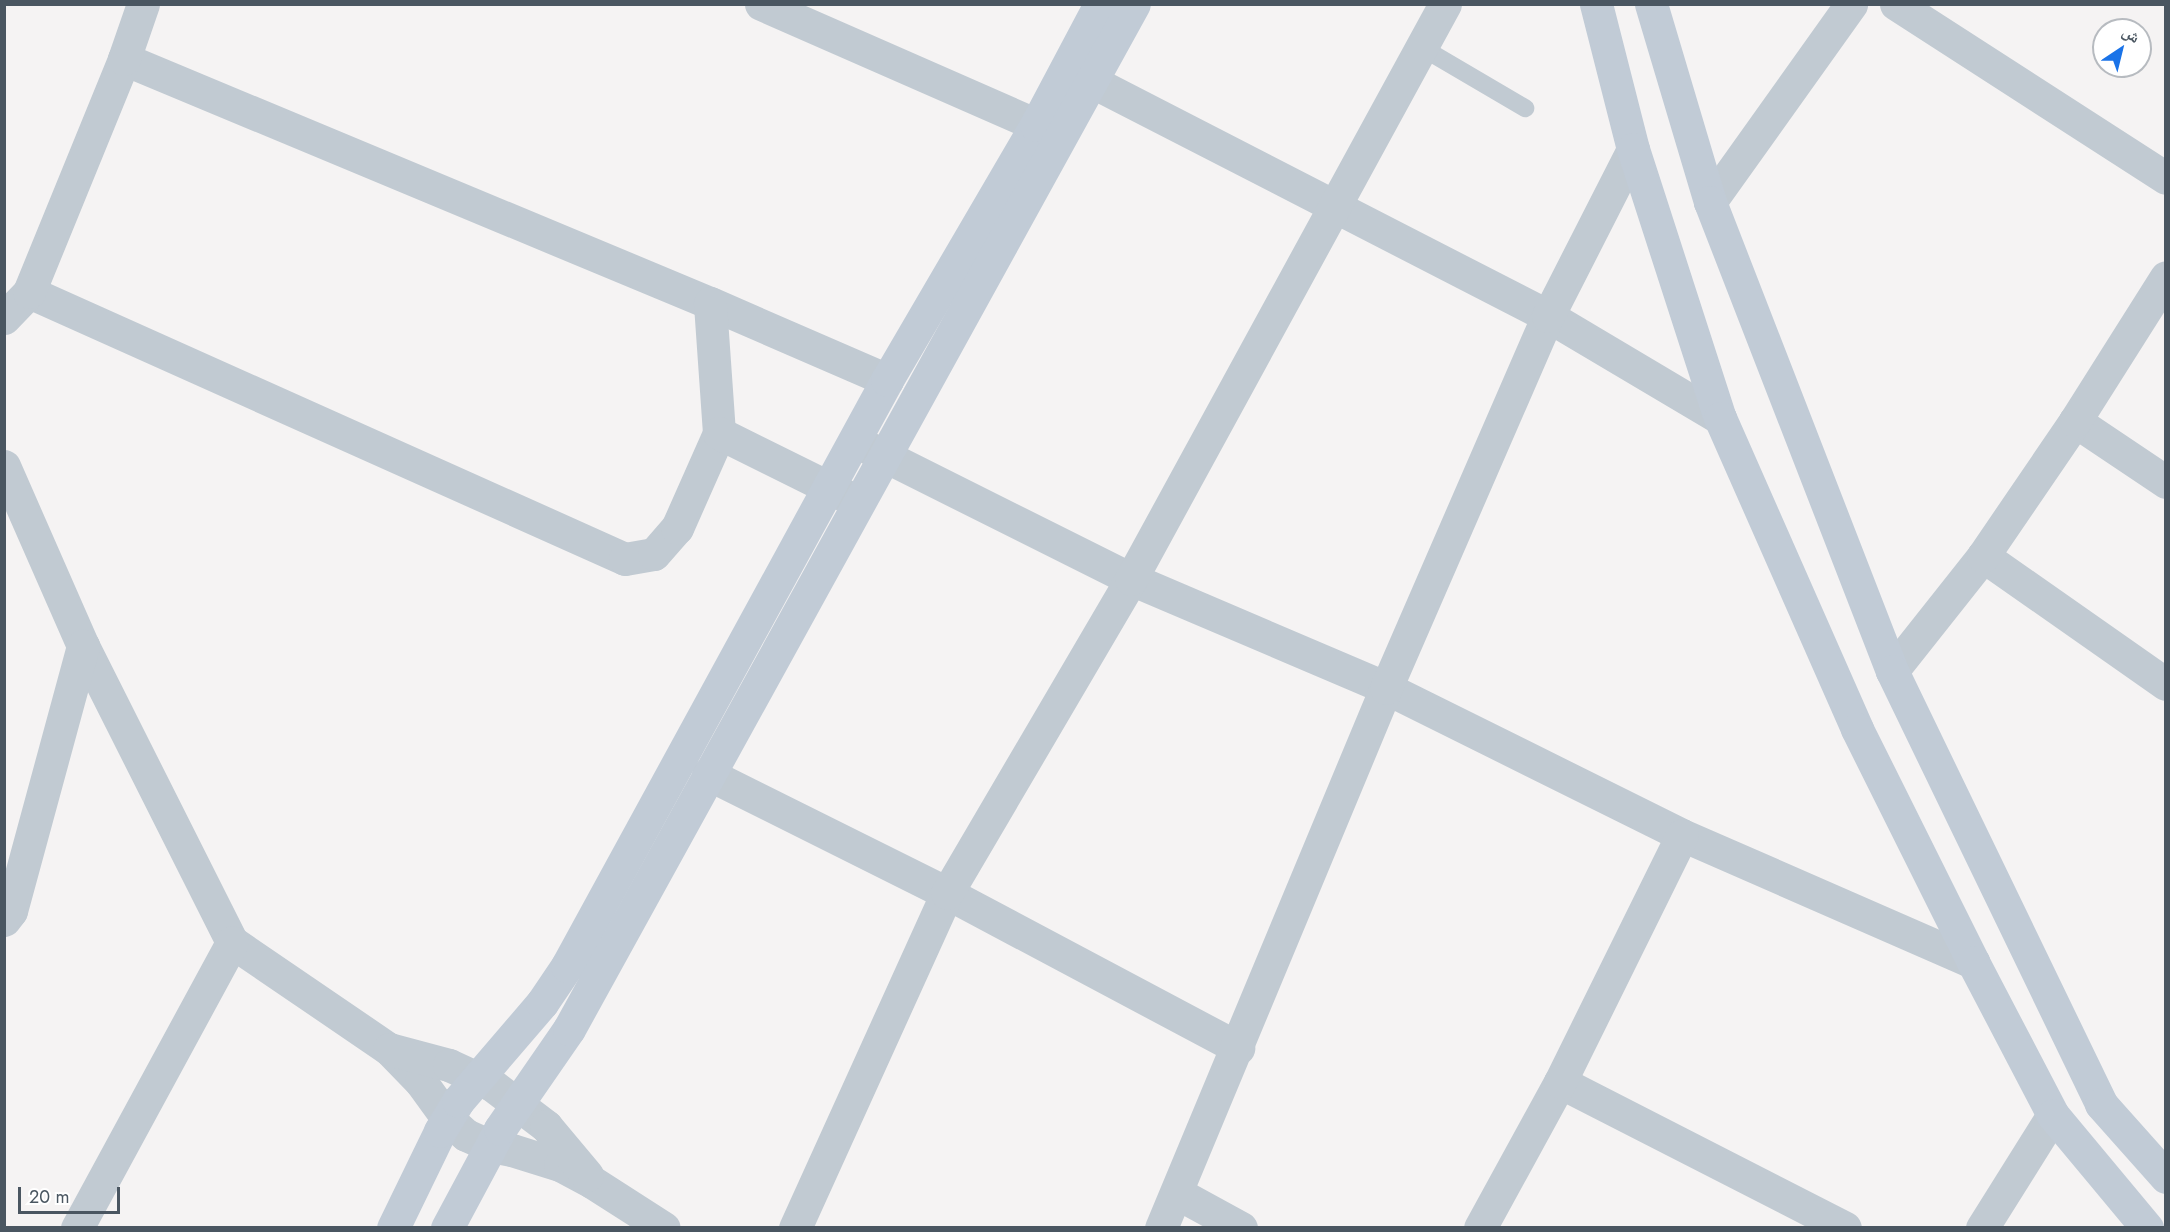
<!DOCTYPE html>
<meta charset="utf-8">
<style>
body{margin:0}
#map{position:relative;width:2170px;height:1232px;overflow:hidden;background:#f5f3f3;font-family:Jost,"Noto Naskh Arabic",sans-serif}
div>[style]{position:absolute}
.service>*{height:18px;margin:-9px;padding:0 9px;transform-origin:9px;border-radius:9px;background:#c1cad2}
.minor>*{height:33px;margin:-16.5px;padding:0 16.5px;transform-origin:16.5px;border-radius:16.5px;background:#c1cad2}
.tertiary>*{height:33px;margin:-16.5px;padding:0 16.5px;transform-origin:16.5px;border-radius:16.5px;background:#c1cad2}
.secondary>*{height:33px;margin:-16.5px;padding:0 16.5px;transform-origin:16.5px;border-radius:16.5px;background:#c1cbd6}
span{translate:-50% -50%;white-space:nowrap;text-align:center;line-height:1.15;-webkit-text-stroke:6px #fff;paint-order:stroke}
.frame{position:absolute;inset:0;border:6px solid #4a5661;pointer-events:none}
.north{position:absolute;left:2092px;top:18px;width:60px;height:60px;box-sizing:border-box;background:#fff;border:2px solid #b7bbc0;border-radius:50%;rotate:35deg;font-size:16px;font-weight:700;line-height:24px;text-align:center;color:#4a5661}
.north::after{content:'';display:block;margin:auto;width:21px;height:27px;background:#1a73e8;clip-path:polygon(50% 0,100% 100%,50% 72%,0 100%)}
.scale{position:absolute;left:18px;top:1187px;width:102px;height:27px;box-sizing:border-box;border:3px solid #4a5661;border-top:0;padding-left:8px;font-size:18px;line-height:21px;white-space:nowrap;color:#4a5661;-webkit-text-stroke:4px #fff;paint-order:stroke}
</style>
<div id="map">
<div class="service">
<div style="left:1421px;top:47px;width:121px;rotate:30.4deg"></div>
</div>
<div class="minor">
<div style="left:761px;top:4px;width:300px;rotate:23.7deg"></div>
<div style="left:1896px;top:4px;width:321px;rotate:32.8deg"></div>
<div style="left:124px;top:59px;width:635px;rotate:22.61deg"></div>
<div style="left:710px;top:303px;width:193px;rotate:23.5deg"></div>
<div style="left:1091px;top:81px;width:514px;rotate:27.21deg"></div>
<div style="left:1548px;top:316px;width:200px;rotate:30.7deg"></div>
<div style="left:1710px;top:202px;width:243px;rotate:-54.5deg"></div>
<div style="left:29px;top:292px;width:653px;rotate:24.13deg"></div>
<div style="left:625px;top:559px;width:29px;rotate:-10deg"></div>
<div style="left:654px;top:554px;width:35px;rotate:-49deg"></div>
<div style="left:677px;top:528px;width:104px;rotate:-66.1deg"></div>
<div style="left:719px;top:433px;width:130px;rotate:-94deg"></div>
<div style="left:4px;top:318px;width:36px;rotate:-46deg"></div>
<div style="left:29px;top:292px;width:252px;rotate:-67.8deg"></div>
<div style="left:124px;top:59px;width:58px;rotate:-70.9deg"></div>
<div style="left:2075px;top:421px;width:110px;rotate:33.8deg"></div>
<div style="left:719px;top:433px;width:151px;rotate:26.4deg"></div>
<div style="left:859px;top:443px;width:304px;rotate:26.6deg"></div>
<div style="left:1131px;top:579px;width:277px;rotate:23.1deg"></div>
<div style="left:1386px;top:688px;width:330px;rotate:26.4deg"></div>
<div style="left:1682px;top:835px;width:318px;rotate:23.6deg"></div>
<div style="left:4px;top:466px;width:197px;rotate:66.3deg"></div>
<div style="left:83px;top:646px;width:331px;rotate:63.3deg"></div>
<div style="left:232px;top:942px;width:190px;rotate:34.3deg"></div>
<div style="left:389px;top:1049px;width:46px;rotate:45.9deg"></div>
<div style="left:421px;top:1082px;width:44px;rotate:54.2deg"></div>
<div style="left:447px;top:1118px;width:25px;rotate:42deg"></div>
<div style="left:466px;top:1135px;width:27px;rotate:24deg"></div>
<div style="left:491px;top:1146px;width:21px;rotate:11deg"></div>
<div style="left:512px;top:1150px;width:50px;rotate:17.4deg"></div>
<div style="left:560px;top:1165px;width:36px;rotate:28deg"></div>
<div style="left:592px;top:1182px;width:85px;rotate:32.6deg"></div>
<div style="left:1983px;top:556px;width:223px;rotate:35deg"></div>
<div style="left:1892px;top:671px;width:147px;rotate:-51.6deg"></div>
<div style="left:1983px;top:556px;width:163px;rotate:-55.7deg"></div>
<div style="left:2075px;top:421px;width:170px;rotate:-57.7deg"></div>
<div style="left:708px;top:774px;width:267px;rotate:26.5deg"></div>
<div style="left:947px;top:893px;width:330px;rotate:28deg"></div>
<div style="left:4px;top:920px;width:11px;rotate:-52deg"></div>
<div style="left:11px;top:911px;width:275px;rotate:-74.8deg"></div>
<div style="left:389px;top:1049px;width:62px;rotate:14.9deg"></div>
<div style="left:449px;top:1065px;width:47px;rotate:24.9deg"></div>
<div style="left:492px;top:1085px;width:68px;rotate:37.2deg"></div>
<div style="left:546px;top:1126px;width:64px;rotate:50.1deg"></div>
<div style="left:1560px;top:1082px;width:320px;rotate:27.1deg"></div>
<div style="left:1177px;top:1193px;width:73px;rotate:28.7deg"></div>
<div style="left:77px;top:1228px;width:325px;rotate:-61.5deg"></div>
<div style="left:795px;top:1228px;width:368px;rotate:-65.6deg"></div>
<div style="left:947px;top:893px;width:364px;rotate:-59.6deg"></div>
<div style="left:1131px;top:579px;width:655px;rotate:-61.36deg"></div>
<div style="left:1161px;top:1228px;width:585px;rotate:-67.38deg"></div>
<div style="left:1386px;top:688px;width:406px;rotate:-66.5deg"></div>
<div style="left:1548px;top:316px;width:187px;rotate:-63deg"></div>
<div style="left:1480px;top:1228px;width:166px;rotate:-61.3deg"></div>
<div style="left:1560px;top:1082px;width:275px;rotate:-63.7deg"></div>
</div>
<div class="tertiary">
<div style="left:1982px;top:1228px;width:133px;rotate:-57.9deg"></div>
</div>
<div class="secondary">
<div style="left:1596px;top:4px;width:150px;rotate:75.7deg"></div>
<div style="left:1633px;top:149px;width:283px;rotate:72.1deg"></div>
<div style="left:1720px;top:418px;width:340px;rotate:66.2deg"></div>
<div style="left:1857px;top:729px;width:260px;rotate:63.5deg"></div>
<div style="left:1973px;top:962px;width:173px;rotate:62.4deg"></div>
<div style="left:2053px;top:1115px;width:147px;rotate:50.2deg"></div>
<div style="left:1651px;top:4px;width:207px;rotate:73.4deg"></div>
<div style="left:1710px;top:202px;width:503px;rotate:68.79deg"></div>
<div style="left:1892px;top:671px;width:481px;rotate:64.2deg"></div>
<div style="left:2101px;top:1104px;width:98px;rotate:48.3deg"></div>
<div style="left:393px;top:1228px;width:108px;rotate:-64.1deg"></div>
<div style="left:440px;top:1131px;width:35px;rotate:-59deg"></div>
<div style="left:458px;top:1101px;width:129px;rotate:-49.4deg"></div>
<div style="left:542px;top:1003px;width:45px;rotate:-56deg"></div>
<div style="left:567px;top:966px;width:668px;rotate:-61.36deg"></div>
<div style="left:887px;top:380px;width:295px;rotate:-59.7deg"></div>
<div style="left:1036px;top:125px;width:137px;rotate:-62.1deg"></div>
<div style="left:447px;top:1228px;width:112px;rotate:-61.8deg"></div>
<div style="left:500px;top:1129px;width:121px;rotate:-55.4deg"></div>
<div style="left:569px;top:1029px;width:1170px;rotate:-61.14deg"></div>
</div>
<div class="frame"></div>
<div class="north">ش</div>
<div class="scale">20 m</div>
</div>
